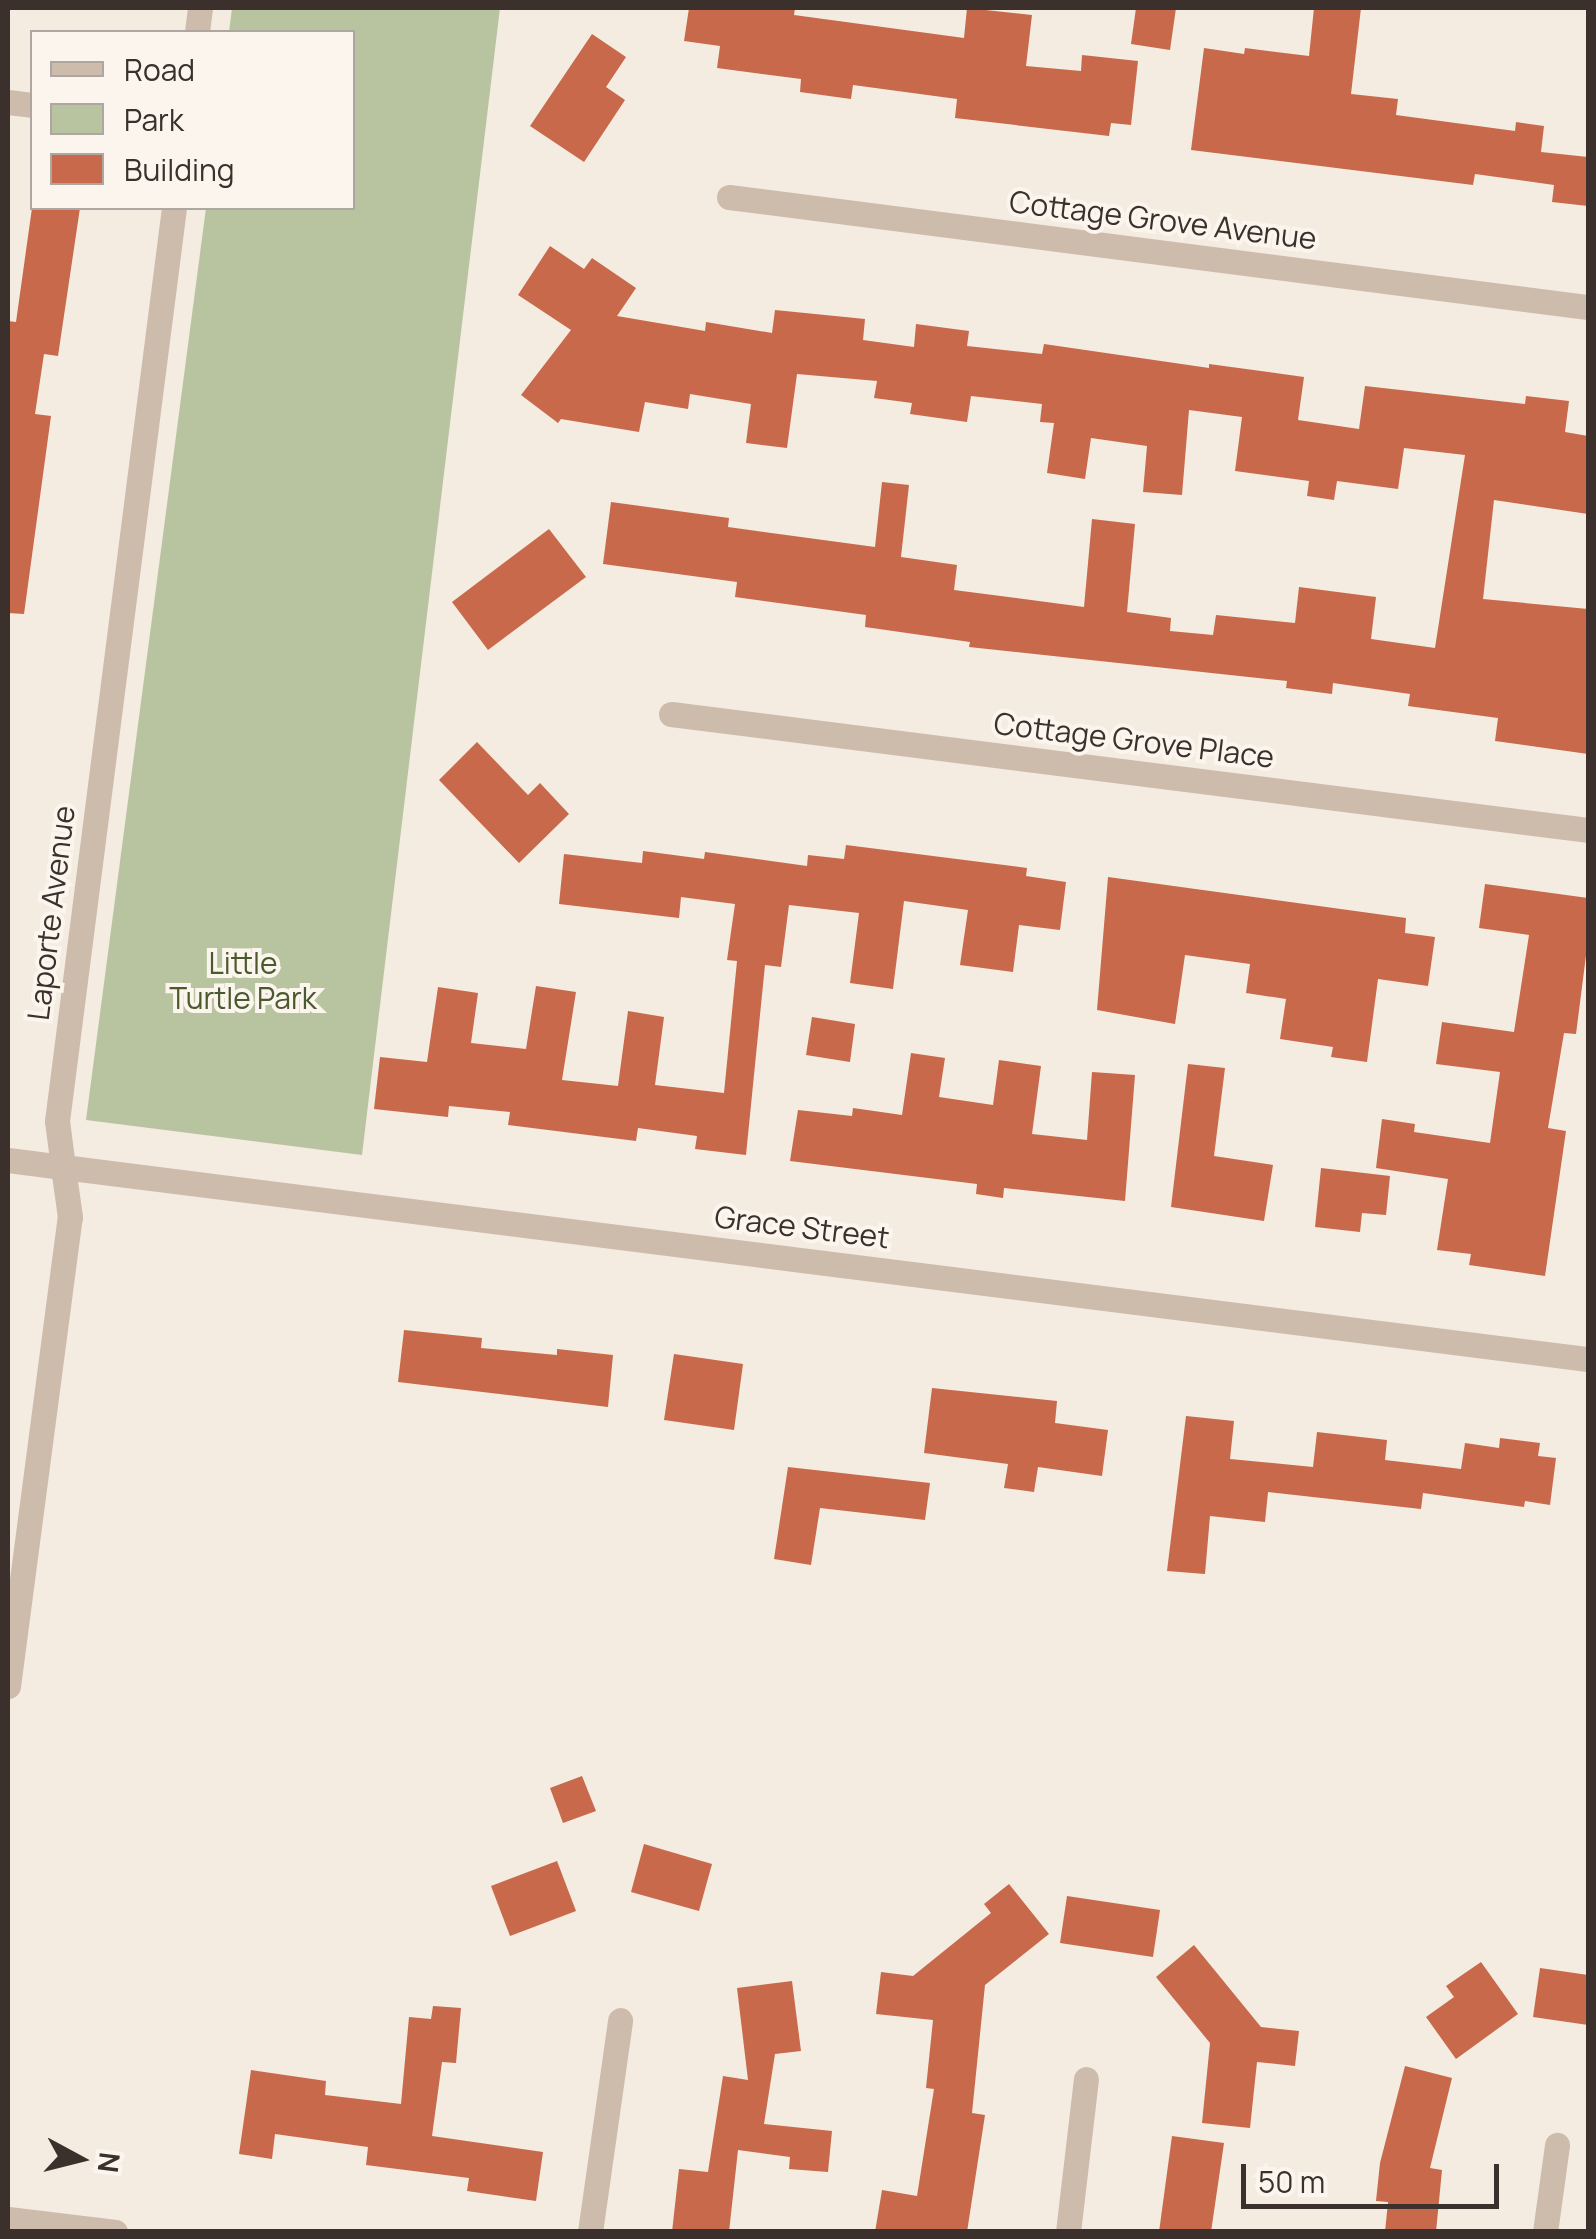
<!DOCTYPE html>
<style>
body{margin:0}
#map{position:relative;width:1596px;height:2239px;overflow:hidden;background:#f4ebe1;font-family:Manrope,sans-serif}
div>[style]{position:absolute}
.green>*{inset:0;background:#b8c4a0}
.building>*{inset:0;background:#c8694b}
.minor>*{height:25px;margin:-12.5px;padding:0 12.5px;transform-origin:12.5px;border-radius:12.5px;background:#cdbbac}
.tertiary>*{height:25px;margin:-12.5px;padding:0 12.5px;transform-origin:12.5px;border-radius:12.5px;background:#cdbbac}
span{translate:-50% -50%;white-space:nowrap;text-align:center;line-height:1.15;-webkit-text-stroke:8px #fbf5ee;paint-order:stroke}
.street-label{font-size:30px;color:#3b302b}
.park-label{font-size:30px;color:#4a5a2e}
.frame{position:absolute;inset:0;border:10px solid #3b302b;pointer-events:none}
.legend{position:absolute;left:30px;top:30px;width:325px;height:180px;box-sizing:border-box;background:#fbf5ee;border:2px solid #aea6a0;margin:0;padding:12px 18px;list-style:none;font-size:30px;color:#3b302b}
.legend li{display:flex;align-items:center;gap:20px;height:50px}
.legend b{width:50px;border:2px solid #aea6a0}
.north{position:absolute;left:30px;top:2109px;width:100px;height:100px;-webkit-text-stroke:8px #fbf5ee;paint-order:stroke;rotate:97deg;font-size:28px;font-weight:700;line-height:40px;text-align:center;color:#3b302b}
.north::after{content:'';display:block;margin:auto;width:35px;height:45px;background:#3b302b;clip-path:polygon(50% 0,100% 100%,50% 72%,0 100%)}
.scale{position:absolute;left:1241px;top:2164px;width:258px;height:45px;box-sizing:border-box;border:5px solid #3b302b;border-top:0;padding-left:12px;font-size:30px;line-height:35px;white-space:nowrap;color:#3b302b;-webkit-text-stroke:8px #fbf5ee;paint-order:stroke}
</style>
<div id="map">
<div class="green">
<div style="clip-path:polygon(232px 8px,500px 8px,362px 1155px,86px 1120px,206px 208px,352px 208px,352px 32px,229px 32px)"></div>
</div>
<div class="building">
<div style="clip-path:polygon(689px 8px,795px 8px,794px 15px,964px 38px,967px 8px,1032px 15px,1026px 66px,1081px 71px,1082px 55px,1138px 61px,1131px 125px,1111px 123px,1109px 136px,955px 118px,957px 99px,853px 85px,851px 99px,800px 92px,801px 79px,717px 68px,720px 46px,684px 41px)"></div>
<div style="clip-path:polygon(1136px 8px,1176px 8px,1170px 50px,1131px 44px)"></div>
<div style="clip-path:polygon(1314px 8px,1361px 8px,1351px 94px,1398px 99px,1396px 115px,1515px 131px,1516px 122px,1544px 126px,1541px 152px,1588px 157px,1588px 206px,1552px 202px,1554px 185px,1475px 174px,1473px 185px,1191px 150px,1204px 48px,1244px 54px,1245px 48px,1309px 56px)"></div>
<div style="clip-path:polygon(592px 34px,626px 57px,606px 87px,625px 100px,584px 162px,530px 126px)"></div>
<div style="clip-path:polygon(32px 208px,80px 208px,58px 356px,44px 354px,35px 414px,51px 416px,24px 614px,8px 613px,8px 321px,16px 322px)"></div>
<div style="clip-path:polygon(550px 246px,584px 269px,592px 258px,636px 288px,617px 316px,705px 331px,706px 322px,772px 333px,775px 310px,865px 319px,863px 340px,914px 347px,916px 324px,969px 331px,967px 346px,1042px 354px,1044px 344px,1209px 368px,1209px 364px,1304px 377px,1298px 420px,1359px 429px,1365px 386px,1525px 404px,1526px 396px,1569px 401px,1565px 432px,1588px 436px,1588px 514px,1494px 500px,1483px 599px,1588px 609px,1588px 754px,1495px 741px,1498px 718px,1408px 706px,1410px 694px,1333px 683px,1332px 694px,1286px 688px,1287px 681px,969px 647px,970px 642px,865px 627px,866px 615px,735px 597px,737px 582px,603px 564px,611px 502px,729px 518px,728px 527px,875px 547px,882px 482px,909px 485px,901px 557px,957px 565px,954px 590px,1084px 607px,1092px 519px,1135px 524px,1127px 612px,1171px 618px,1170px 631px,1213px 635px,1216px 615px,1295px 623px,1299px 587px,1376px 597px,1371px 639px,1435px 648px,1465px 455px,1404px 448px,1398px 489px,1337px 481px,1334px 500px,1307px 496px,1309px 481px,1235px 471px,1242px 417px,1189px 410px,1182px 495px,1143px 492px,1147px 446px,1091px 438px,1085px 479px,1047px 473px,1054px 423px,1040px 422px,1042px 404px,971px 396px,967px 422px,910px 414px,912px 403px,874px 398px,877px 381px,797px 374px,787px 448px,746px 443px,751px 404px,690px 394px,688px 409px,645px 402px,639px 432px,561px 419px,558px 423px,521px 395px,571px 330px,518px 295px)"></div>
<div style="clip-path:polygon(549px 529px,586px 577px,488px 650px,452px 602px)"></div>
<div style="clip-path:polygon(477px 742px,528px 795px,540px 783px,569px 814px,519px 863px,439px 780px)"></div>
<div style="clip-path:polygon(846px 845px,1027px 868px,1026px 876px,1066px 882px,1060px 930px,1019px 925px,1013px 972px,960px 965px,968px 910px,904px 901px,893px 989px,850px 983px,859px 913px,789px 905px,781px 967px,765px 965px,746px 1155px,695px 1149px,697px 1136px,638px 1128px,636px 1141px,508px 1125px,510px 1112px,449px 1106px,448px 1117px,374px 1109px,380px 1057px,427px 1062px,438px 987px,478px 993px,471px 1043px,526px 1049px,536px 986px,576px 992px,562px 1080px,618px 1086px,628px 1011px,664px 1017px,655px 1085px,724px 1093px,737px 961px,727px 960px,735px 904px,681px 897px,679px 918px,559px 904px,564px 854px,642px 863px,643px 851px,704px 859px,705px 852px,807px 866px,808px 855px,844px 859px)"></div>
<div style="clip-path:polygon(1108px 877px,1406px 918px,1405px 933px,1435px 937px,1428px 986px,1378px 979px,1367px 1062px,1331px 1057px,1333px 1047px,1280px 1039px,1286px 999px,1246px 993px,1250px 964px,1185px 955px,1175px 1024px,1097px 1010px)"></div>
<div style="clip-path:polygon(1485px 884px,1588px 898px,1588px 940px,1576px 1034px,1564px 1033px,1548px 1128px,1566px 1131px,1545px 1276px,1469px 1265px,1471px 1254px,1437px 1250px,1448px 1179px,1376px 1168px,1382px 1119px,1415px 1124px,1414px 1132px,1490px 1143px,1500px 1072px,1436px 1064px,1442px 1022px,1514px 1032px,1529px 935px,1479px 928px)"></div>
<div style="clip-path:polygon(812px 1017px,855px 1024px,850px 1062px,806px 1055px)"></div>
<div style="clip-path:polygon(911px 1053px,945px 1058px,939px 1097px,993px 1105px,999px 1060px,1041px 1066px,1032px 1134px,1087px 1140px,1092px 1072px,1135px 1075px,1125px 1201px,1004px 1188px,1003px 1198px,976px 1194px,977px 1184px,790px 1161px,798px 1110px,852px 1116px,853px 1108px,902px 1115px)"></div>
<div style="clip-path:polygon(1188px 1064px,1225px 1068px,1214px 1156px,1273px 1165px,1264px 1221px,1171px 1207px)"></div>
<div style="clip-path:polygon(1321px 1168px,1390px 1176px,1386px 1215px,1362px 1213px,1360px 1232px,1315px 1227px)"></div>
<div style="clip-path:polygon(404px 1330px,482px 1338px,481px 1348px,557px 1355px,557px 1349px,613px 1355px,608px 1407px,398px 1382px)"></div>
<div style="clip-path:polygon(674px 1354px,743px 1364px,734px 1430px,664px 1420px)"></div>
<div style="clip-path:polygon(932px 1388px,1057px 1401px,1055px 1423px,1108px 1430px,1102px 1476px,1038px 1467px,1034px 1492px,1004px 1488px,1008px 1464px,924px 1453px)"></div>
<div style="clip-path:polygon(1186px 1416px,1234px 1421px,1230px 1459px,1313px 1467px,1317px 1432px,1387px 1440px,1385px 1460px,1461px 1469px,1465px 1443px,1499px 1448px,1500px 1438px,1540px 1443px,1538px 1456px,1556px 1458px,1550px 1505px,1525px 1501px,1524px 1507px,1423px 1493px,1421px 1509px,1268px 1492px,1265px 1522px,1210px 1516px,1205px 1574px,1167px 1571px)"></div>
<div style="clip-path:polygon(788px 1467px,930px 1483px,925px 1520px,820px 1508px,811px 1565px,774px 1559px)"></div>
<div style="clip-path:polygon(582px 1776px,596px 1811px,563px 1823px,550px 1788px)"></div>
<div style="clip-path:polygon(644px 1844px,712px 1864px,699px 1911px,631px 1892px)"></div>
<div style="clip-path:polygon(557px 1861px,576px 1911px,510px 1936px,491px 1886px)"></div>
<div style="clip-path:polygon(1009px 1884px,1049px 1934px,985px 1985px,972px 2113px,985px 2115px,967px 2232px,875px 2232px,882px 2190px,917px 2196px,934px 2089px,926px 2088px,933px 2020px,876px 2014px,881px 1972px,913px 1976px,991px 1913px,984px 1904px)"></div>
<div style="clip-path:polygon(1067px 1896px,1160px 1910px,1153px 1957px,1060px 1943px)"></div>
<div style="clip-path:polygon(1194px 1945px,1261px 2027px,1299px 2031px,1295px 2066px,1257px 2062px,1250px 2128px,1202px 2123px,1210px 2043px,1156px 1977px)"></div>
<div style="clip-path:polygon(1481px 1962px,1518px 2014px,1456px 2059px,1426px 2017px,1454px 1997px,1446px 1986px)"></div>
<div style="clip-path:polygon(1540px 1968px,1588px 1975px,1588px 2025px,1533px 2017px)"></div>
<div style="clip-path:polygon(792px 1981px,801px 2051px,775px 2054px,764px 2124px,832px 2131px,828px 2172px,789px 2169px,790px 2157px,738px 2150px,729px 2232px,672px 2232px,679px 2169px,708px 2172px,723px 2076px,748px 2080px,737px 1988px)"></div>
<div style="clip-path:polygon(433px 2006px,461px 2008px,456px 2063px,442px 2062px,432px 2136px,543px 2152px,536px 2201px,467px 2191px,469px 2178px,366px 2165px,368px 2147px,275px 2134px,272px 2159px,239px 2154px,251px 2070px,326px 2081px,325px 2095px,401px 2104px,409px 2017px,431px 2019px)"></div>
<div style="clip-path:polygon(1405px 2066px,1452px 2078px,1430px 2168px,1442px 2170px,1436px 2232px,1385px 2232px,1388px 2202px,1376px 2201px,1380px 2163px)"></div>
<div style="clip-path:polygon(1172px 2136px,1224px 2143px,1211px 2232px,1159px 2232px)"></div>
</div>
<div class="minor">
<div style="left:8px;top:102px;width:24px;rotate:7deg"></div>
<div style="left:729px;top:197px;width:866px;rotate:7.3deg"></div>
<div style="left:671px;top:714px;width:924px;rotate:7.21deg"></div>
<div style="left:8px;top:1686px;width:473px;rotate:-82.5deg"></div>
<div style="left:70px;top:1217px;width:50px;rotate:-98deg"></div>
<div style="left:63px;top:1167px;width:1537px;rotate:7.18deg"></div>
<div style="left:8px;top:2219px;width:108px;rotate:6.9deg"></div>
<div style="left:590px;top:2232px;width:214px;rotate:-81.9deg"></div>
<div style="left:1068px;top:2232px;width:154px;rotate:-83.3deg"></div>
<div style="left:1545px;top:2232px;width:88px;rotate:-82.1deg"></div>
</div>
<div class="tertiary">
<div style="left:197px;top:32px;width:24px;rotate:-83deg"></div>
<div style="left:8px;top:1160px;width:55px;rotate:7.3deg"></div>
<div style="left:63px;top:1167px;width:46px;rotate:-97.4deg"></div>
<div style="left:57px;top:1121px;width:920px;rotate:-82.7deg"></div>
</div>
<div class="street-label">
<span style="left:1163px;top:220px;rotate:7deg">Cottage Grove Avenue</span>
<span style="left:1134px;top:740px;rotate:7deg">Cottage Grove Place</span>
<span style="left:51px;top:913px;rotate:-83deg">Laporte Avenue</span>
<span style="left:802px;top:1227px;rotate:7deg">Grace Street</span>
</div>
<div class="park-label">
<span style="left:243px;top:980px">Little<br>Turtle Park</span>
</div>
<div class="frame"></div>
<ul class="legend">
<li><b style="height:12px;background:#cdbbac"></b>Road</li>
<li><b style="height:28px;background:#b8c4a0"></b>Park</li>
<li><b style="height:28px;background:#c8694b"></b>Building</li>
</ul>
<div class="north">N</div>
<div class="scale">50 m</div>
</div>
